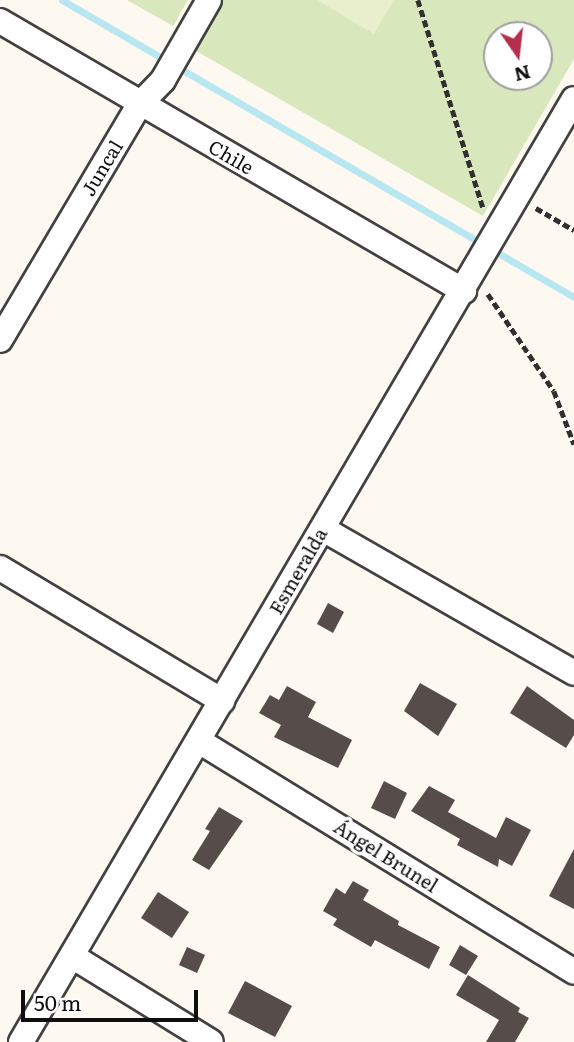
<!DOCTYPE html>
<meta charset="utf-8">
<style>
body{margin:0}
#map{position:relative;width:574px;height:1042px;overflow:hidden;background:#fef9f0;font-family:Literata,serif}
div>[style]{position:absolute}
.green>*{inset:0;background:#d9e7bc}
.pitch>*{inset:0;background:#e9eecd}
.stream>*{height:7px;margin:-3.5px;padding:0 3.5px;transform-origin:3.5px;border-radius:3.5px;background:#b8e7f2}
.building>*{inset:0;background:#564d4b}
.path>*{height:4.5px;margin-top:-2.25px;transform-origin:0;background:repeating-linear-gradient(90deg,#303030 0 7px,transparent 0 10.5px)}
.roads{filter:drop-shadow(2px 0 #414141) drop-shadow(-2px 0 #414141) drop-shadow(0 2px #414141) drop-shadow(0 -2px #414141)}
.street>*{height:24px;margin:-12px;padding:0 12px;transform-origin:12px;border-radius:12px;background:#fff}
span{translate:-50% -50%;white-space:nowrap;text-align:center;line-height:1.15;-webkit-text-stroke:7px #fff;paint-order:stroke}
.street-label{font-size:19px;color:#0e0e0e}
.north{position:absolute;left:483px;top:21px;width:70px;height:70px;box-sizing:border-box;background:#fff;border:2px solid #9f9f9f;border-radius:50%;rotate:166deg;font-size:19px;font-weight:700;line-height:28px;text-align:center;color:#0e0e0e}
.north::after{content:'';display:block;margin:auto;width:24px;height:32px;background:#b52f4d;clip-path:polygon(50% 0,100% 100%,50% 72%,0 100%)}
.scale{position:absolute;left:21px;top:990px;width:177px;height:32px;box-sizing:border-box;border:4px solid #0e0e0e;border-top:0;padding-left:9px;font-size:21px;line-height:24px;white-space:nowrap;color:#0e0e0e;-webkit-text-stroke:5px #fff;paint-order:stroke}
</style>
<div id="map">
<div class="green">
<div style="clip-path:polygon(127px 0,188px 0,173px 26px)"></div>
<div style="clip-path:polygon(evenodd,219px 0,574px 0,574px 59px,483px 216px,191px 48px,219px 0,497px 35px,539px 35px,539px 77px,497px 77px,497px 35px)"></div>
</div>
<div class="pitch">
<div style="clip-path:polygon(317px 0,394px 0,374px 34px)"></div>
</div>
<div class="stream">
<div style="left:62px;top:0;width:592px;rotate:30.12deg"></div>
</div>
<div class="building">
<div style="clip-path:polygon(328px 603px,344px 612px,333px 633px,317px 624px)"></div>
<div style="clip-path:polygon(420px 683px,457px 704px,438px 736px,404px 711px)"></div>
<div style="clip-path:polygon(287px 686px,316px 702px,308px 717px,352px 740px,338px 768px,274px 737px,281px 725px,259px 713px,270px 695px,279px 700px)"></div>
<div style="clip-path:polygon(527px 686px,574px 720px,574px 735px,566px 748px,510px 713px)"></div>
<div style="clip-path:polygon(384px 781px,407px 793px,395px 819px,371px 808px)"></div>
<div style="clip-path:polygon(429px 786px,455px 800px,448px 812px,496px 838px,506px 817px,531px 830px,512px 866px,499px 859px,498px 867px,457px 845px,460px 839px,411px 811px)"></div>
<div style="clip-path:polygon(219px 807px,243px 821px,209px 870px,192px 860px,210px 831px,205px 829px)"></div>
<div style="clip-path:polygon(574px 849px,574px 909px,549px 896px)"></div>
<div style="clip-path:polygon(353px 881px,369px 890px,363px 900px,399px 921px,398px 925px,440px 947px,429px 969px,375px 940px,371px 947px,333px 925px,337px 919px,323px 911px,336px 888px,345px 894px)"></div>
<div style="clip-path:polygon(158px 892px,189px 912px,172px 938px,141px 918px)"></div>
<div style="clip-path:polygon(460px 945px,478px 956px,466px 975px,449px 965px)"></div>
<div style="clip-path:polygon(187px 947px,205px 955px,197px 973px,179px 965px)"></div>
<div style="clip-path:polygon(468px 975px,520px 1008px,518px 1012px,529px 1018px,515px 1042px,486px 1042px,499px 1020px,456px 995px)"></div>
<div style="clip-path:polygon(245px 981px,292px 1006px,275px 1037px,228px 1013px)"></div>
</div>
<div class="path">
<div style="left:418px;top:0;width:220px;rotate:72.6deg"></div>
<div style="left:536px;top:208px;width:44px;rotate:30.1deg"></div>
<div style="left:488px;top:294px;width:117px;rotate:55.8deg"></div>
<div style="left:554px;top:391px;width:57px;rotate:69.3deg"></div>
</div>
<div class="roads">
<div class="street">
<div style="left:0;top:21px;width:537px;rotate:30.19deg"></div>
<div style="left:0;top:340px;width:273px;rotate:-59.4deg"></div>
<div style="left:139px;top:105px;width:35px;rotate:-46deg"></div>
<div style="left:163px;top:80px;width:92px;rotate:-60.1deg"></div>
<div style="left:323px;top:529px;width:289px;rotate:29.8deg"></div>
<div style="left:0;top:568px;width:259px;rotate:30.9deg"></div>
<div style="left:199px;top:741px;width:440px;rotate:31.6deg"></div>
<div style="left:72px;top:956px;width:163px;rotate:31.7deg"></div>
<div style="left:21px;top:1042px;width:1093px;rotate:-59.61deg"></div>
</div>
</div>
<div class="street-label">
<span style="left:231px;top:157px;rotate:30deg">Chile</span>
<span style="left:102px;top:168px;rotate:-59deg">Juncal</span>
<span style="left:298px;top:571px;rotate:-60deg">Esmeralda</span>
<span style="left:386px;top:856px;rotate:32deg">Ángel Brunel</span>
</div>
<div class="north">N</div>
<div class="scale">50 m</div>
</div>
